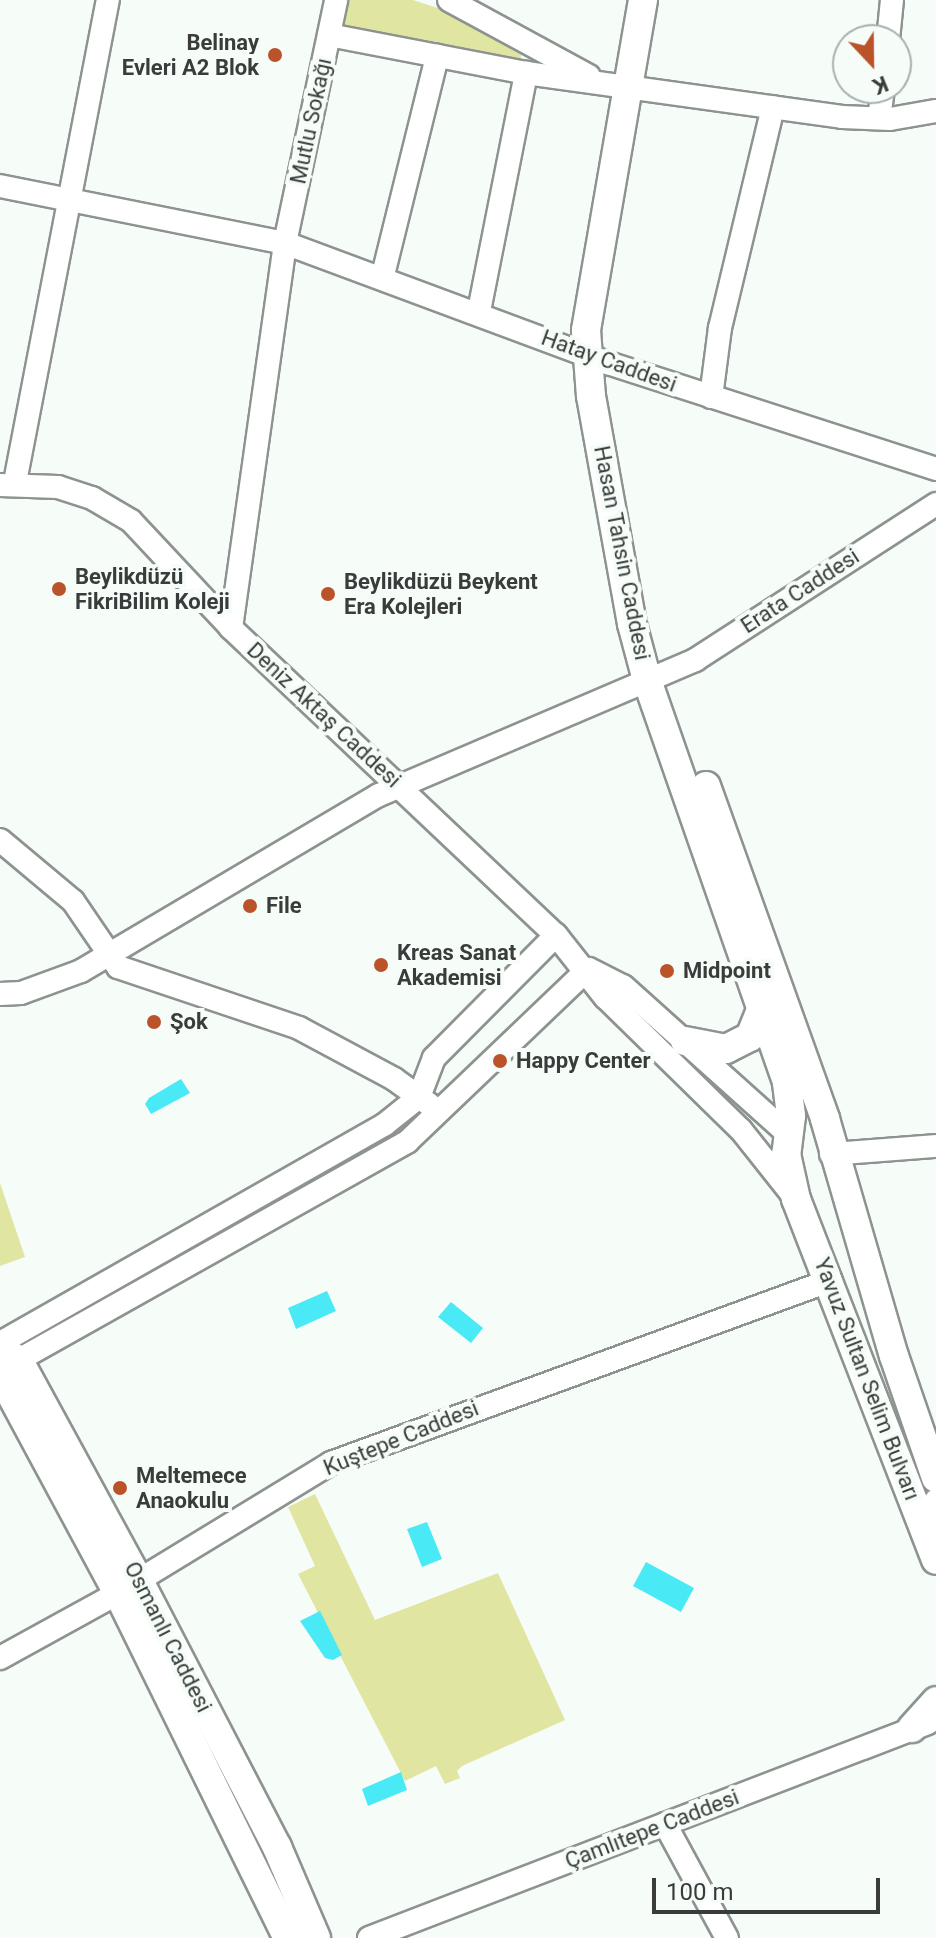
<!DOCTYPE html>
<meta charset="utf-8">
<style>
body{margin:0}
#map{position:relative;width:936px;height:1938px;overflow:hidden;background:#f6fdf9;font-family:Roboto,sans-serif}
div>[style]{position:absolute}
.green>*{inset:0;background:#e1e5a2}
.water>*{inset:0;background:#49e9f6}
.roads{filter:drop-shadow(2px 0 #8d938f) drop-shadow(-2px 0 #8d938f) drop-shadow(0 2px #8d938f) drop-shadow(0 -2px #8d938f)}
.minor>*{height:22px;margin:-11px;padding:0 11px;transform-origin:11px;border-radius:11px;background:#fff}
.major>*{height:28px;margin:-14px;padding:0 14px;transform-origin:14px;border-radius:14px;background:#fff}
.dots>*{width:22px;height:22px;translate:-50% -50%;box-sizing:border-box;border:4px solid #f6fdf9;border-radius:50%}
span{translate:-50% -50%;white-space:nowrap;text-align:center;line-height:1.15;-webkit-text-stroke:8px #f6fdf9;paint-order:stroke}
.poi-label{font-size:22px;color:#393c3a;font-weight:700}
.right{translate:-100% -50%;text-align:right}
.left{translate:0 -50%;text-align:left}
.street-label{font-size:22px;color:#393c3a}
.north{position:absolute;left:832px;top:24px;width:80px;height:80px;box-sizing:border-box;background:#f6fdf9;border:2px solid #aab0ad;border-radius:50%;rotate:158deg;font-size:22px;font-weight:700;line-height:32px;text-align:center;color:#393c3a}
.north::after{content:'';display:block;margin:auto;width:28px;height:36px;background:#ba532a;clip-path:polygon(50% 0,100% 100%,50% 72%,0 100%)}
.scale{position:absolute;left:652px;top:1878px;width:228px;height:36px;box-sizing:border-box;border:4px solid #393c3a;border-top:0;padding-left:10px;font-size:24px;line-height:28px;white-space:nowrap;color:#393c3a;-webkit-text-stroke:6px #f6fdf9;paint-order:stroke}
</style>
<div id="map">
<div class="green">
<div style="clip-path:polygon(348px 0,413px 0,444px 10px,521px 55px,520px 64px,340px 29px)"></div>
<div style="clip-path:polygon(0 1183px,25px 1257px,0 1266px)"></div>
<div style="clip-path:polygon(315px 1494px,375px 1620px,498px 1573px,565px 1720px,462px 1766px,457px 1771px,460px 1778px,445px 1784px,436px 1766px,405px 1781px,298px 1574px,315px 1566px,288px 1507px)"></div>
</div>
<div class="water">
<div style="clip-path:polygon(181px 1079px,190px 1093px,151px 1114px,145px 1104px,149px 1098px)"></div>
<div style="clip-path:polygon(327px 1291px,336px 1311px,296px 1329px,288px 1308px)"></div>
<div style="clip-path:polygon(451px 1302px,483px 1328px,471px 1343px,438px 1317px)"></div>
<div style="clip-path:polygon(427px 1522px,442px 1559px,422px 1567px,407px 1529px)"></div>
<div style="clip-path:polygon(646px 1562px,694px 1588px,681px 1612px,633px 1586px)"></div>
<div style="clip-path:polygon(320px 1611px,342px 1655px,333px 1660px,325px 1658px,300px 1621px)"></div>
<div style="clip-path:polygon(401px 1772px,407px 1790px,368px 1806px,362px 1789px)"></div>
</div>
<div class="roads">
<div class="minor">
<div style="left:449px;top:0;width:159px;rotate:28.5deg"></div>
<div style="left:329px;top:35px;width:201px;rotate:10.9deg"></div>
<div style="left:526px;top:73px;width:319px;rotate:7.9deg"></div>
<div style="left:842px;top:117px;width:48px;rotate:2.4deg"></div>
<div style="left:890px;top:119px;width:47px;rotate:-9.9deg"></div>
<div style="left:888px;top:40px;width:40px;rotate:-84.3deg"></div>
<div style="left:879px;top:118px;width:30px;rotate:-82deg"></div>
<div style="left:0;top:186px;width:291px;rotate:11.3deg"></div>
<div style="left:285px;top:243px;width:345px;rotate:20.4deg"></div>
<div style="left:608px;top:363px;width:345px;rotate:17.9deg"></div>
<div style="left:383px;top:275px;width:226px;rotate:-76.1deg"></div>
<div style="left:479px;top:311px;width:243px;rotate:-78.8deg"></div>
<div style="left:711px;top:397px;width:70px;rotate:-82.6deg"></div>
<div style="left:720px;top:328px;width:227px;rotate:-76.5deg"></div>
<div style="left:15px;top:482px;width:491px;rotate:-79.1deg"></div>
<div style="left:0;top:485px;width:58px;rotate:2deg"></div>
<div style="left:58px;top:487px;width:36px;rotate:18deg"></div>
<div style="left:92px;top:498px;width:45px;rotate:30.5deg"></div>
<div style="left:131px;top:521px;width:146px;rotate:46.9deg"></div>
<div style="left:231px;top:628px;width:447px;rotate:43.4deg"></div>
<div style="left:556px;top:935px;width:79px;rotate:51.7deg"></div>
<div style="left:605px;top:997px;width:190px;rotate:44.4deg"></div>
<div style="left:741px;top:1130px;width:87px;rotate:51.5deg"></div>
<div style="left:231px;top:628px;width:389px;rotate:-82deg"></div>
<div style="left:285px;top:243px;width:248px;rotate:-78.1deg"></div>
<div style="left:0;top:840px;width:95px;rotate:39.9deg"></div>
<div style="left:73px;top:901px;width:80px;rotate:55.7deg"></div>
<div style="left:118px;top:967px;width:191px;rotate:18.6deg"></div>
<div style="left:299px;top:1028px;width:108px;rotate:28.2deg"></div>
<div style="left:394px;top:1079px;width:44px;rotate:35.8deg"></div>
<div style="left:589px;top:969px;width:38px;rotate:27deg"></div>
<div style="left:623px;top:986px;width:223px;rotate:41.9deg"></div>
<div style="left:0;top:994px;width:21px;rotate:-3deg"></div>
<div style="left:21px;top:993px;width:64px;rotate:-20.1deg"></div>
<div style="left:81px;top:971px;width:346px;rotate:-30.6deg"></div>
<div style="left:379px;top:795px;width:344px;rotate:-23.1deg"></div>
<div style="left:695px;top:660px;width:287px;rotate:-32.9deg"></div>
<div style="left:831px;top:1154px;width:105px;rotate:-4.4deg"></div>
<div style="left:0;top:1343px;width:442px;rotate:-29.6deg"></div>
<div style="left:384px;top:1125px;width:45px;rotate:-38.7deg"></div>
<div style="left:419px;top:1097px;width:42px;rotate:-69deg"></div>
<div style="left:434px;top:1058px;width:173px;rotate:-45.2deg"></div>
<div style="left:6px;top:1367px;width:461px;rotate:-29.3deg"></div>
<div style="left:408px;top:1141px;width:249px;rotate:-43.7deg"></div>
<div style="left:924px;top:1530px;width:32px;rotate:-68deg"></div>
<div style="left:0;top:1658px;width:135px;rotate:-28.8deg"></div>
<div style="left:118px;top:1593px;width:250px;rotate:-31.4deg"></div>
<div style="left:331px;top:1463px;width:532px;rotate:-20.1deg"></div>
<div style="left:665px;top:1824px;width:130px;rotate:61.5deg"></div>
<div style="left:369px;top:1938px;width:599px;rotate:-21.04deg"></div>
</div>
<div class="major">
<div style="left:643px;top:0;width:335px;rotate:99.8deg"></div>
<div style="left:586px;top:330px;width:66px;rotate:85.7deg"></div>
<div style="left:591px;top:396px;width:232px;rotate:79.8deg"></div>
<div style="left:632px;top:624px;width:58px;rotate:75deg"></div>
<div style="left:647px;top:680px;width:427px;rotate:70.8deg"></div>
<div style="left:787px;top:1083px;width:33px;rotate:83deg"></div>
<div style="left:791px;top:1116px;width:38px;rotate:97deg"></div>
<div style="left:786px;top:1154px;width:46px;rotate:77.5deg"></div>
<div style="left:796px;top:1199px;width:387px;rotate:68.8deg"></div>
<div style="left:706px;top:786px;width:354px;rotate:70.3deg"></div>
<div style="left:825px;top:1119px;width:247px;rotate:73.8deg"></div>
<div style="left:894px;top:1356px;width:129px;rotate:71deg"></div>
<div style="left:685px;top:1041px;width:42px;rotate:11deg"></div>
<div style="left:726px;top:1049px;width:27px;rotate:-27deg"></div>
<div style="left:750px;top:1037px;width:31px;rotate:-68deg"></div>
<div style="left:0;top:1348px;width:23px;rotate:34deg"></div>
<div style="left:19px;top:1361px;width:248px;rotate:61.4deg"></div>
<div style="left:138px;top:1579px;width:302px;rotate:62.6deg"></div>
<div style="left:277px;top:1847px;width:99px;rotate:66.8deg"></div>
<div style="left:0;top:1374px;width:249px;rotate:61.7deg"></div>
<div style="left:118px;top:1593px;width:385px;rotate:63.8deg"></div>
<div style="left:912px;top:1728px;width:36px;rotate:-48deg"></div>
</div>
</div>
<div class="dots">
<div style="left:275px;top:55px;background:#ba532a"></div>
<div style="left:59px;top:589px;background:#ba532a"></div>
<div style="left:328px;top:594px;background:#ba532a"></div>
<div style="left:250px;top:906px;background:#ba532a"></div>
<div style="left:381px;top:965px;background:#ba532a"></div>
<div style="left:667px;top:971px;background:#ba532a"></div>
<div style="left:154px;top:1022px;background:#ba532a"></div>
<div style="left:500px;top:1061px;background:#ba532a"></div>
<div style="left:120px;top:1488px;background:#ba532a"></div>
</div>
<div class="poi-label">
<span class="right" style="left:259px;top:55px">Belinay<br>Evleri A2 Blok</span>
<span class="left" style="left:75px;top:589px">Beylikdüzü<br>FikriBilim Koleji</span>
<span class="left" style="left:344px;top:594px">Beylikdüzü Beykent<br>Era Kolejleri</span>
<span class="left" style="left:266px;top:906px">File</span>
<span class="left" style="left:397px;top:965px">Kreas Sanat<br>Akademisi</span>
<span class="left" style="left:683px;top:971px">Midpoint</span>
<span class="left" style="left:170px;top:1022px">Şok</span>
<span class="left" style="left:516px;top:1061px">Happy Center</span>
<span class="left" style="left:136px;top:1488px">Meltemece<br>Anaokulu</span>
</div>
<div class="street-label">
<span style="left:311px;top:121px;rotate:-78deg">Mutlu Sokağı</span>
<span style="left:609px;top:361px;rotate:20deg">Hatay Caddesi</span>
<span style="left:622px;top:553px;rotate:79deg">Hasan Tahsin Caddesi</span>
<span style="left:800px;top:591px;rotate:-33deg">Erata Caddesi</span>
<span style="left:324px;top:715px;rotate:43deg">Deniz Aktaş Caddesi</span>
<span style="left:867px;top:1379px;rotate:69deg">Yavuz Sultan Selim Bulvarı</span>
<span style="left:401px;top:1438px;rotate:-22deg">Kuştepe Caddesi</span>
<span style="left:168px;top:1637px;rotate:63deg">Osmanlı Caddesi</span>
<span style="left:652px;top:1829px;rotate:-21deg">Çamlıtepe Caddesi</span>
</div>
<div class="north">K</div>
<div class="scale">100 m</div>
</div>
